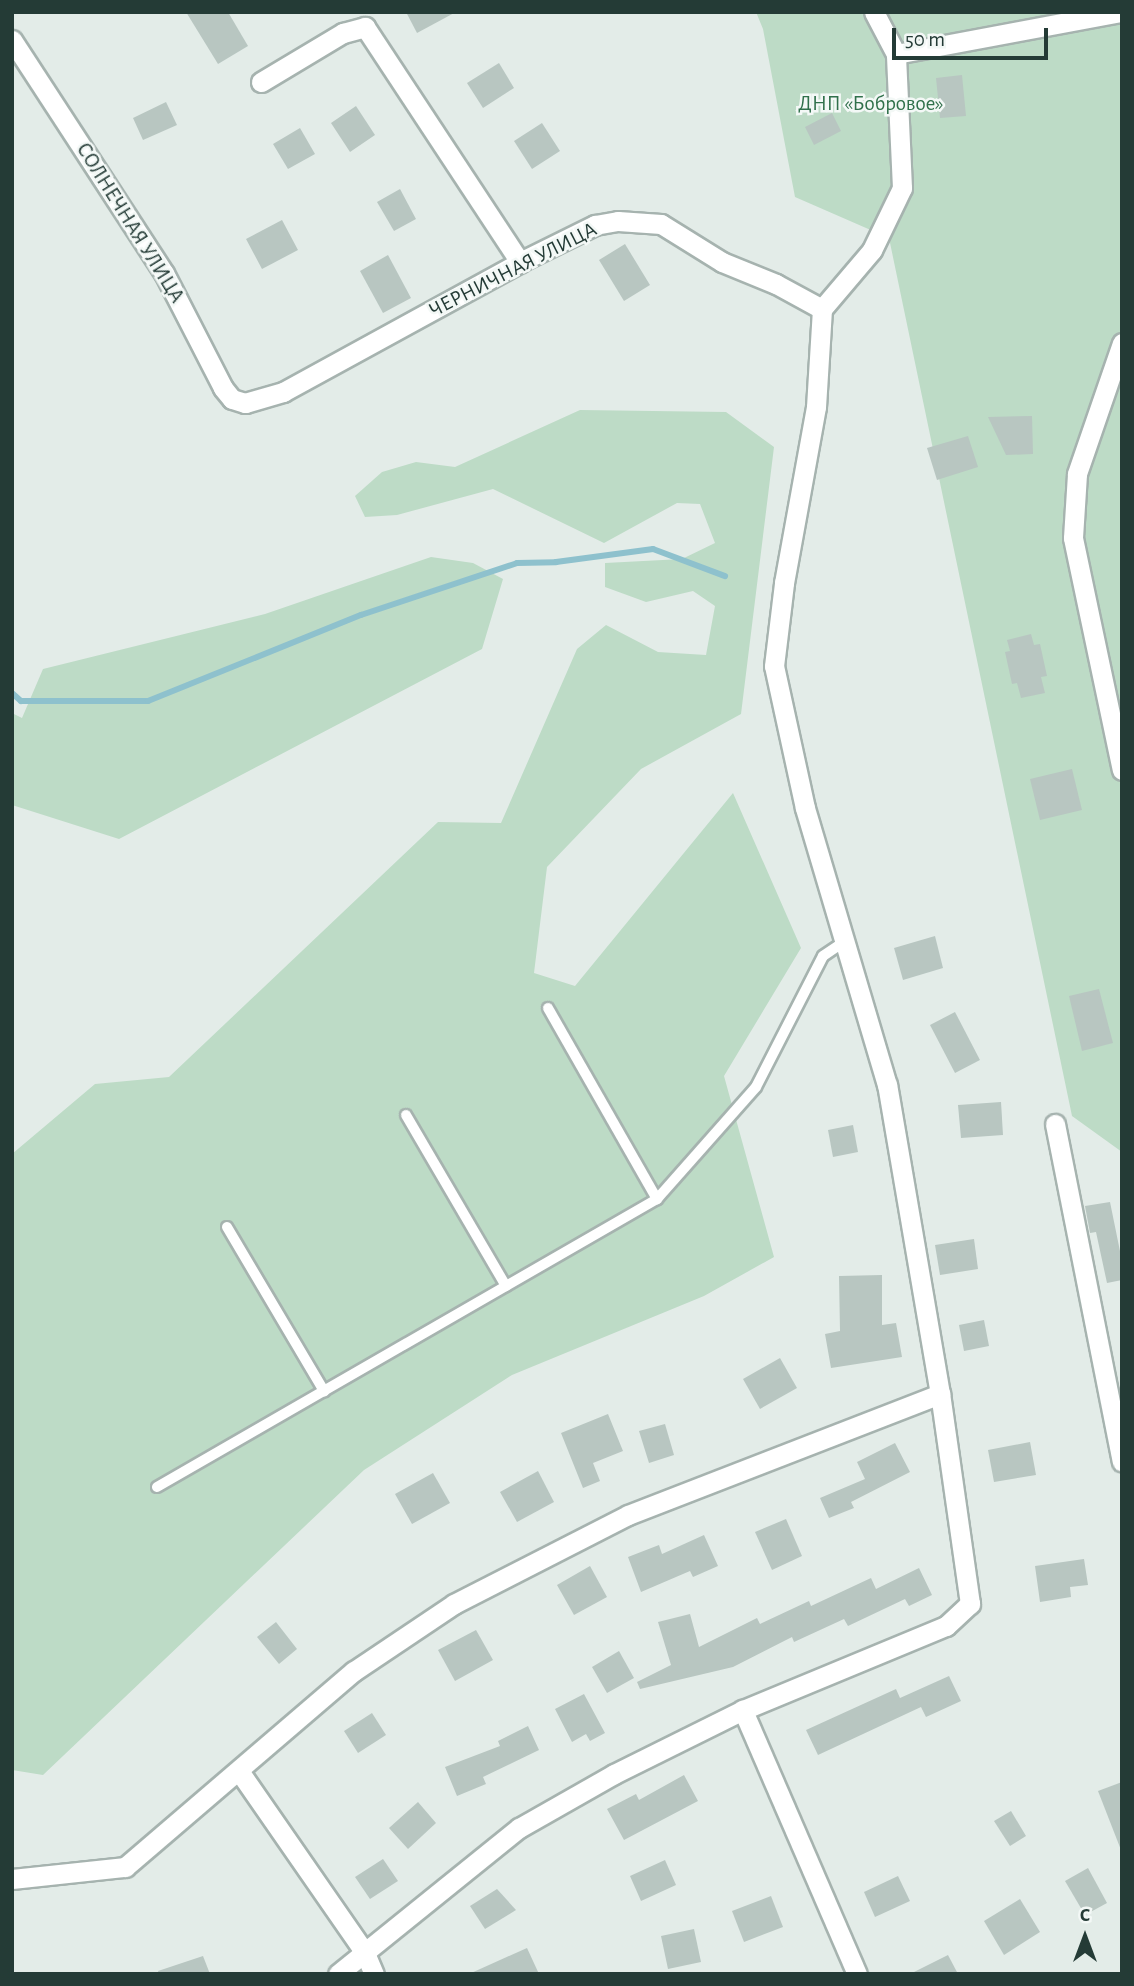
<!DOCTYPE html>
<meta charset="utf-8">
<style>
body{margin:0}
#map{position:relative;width:1134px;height:1986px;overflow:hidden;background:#e3ece8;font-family:"Alegreya Sans",sans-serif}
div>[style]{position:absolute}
.green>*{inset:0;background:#bddbc6}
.stream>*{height:6px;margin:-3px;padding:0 3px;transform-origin:3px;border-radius:3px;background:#8ec1cd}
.building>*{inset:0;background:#b8c6c1}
.roads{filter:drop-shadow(2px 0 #a6b3af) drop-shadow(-2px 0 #a6b3af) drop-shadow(0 2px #a6b3af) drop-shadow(0 -2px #a6b3af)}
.lane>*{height:10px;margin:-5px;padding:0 5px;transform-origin:5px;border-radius:5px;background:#fff}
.street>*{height:19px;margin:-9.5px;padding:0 9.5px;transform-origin:9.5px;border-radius:9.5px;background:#fff}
span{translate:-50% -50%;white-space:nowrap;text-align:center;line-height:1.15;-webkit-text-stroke:5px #f3f8f6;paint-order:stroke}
.park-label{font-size:21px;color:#30704b}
.street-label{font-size:21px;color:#243b36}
.frame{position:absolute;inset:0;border:14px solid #243b36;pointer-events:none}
.north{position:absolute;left:1050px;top:1902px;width:70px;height:70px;-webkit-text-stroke:5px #f3f8f6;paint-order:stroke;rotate:0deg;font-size:19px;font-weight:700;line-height:28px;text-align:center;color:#243b36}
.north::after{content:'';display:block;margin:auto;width:24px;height:32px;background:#243b36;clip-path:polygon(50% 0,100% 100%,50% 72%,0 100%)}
.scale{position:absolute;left:892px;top:28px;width:156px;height:32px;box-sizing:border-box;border:4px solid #243b36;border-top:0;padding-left:9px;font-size:21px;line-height:24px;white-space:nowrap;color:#243b36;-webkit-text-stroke:5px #f3f8f6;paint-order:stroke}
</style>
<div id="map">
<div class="green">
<div style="clip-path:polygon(756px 12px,1122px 12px,1122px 1152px,1072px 1116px,889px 238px,795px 197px,763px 29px)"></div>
<div style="clip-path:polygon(580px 410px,726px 412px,774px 447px,741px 714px,641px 769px,547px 867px,534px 973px,575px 986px,733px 793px,801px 948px,724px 1076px,774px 1257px,704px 1296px,512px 1375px,364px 1470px,43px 1775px,12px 1770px,12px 1154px,95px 1084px,169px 1077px,438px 822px,501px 823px,577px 649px,606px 625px,658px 652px,706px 655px,715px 606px,693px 591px,646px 602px,605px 587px,605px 563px,682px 559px,715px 543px,700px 504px,677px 503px,604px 543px,493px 489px,397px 515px,365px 517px,355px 496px,382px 472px,416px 462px,455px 467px)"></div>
<div style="clip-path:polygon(431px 557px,473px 563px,503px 579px,482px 649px,119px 839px,12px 805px,12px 713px,22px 718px,43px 669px,265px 614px)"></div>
</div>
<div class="stream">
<div style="left:12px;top:693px;width:12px;rotate:42deg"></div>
<div style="left:21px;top:701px;width:127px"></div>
<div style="left:148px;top:701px;width:230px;rotate:-22deg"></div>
<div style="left:361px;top:615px;width:164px;rotate:-18.4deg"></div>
<div style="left:517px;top:563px;width:39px;rotate:-1deg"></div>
<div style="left:556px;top:562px;width:98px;rotate:-7.6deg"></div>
<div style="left:653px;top:549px;width:77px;rotate:20.6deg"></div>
</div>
<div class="building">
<div style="clip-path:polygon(186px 12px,228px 12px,248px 46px,218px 64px)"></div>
<div style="clip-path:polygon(406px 12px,456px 12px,417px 33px)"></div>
<div style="clip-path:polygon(499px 63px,514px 88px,483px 108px,467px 83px)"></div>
<div style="clip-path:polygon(962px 75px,966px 116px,940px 118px,936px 78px)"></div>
<div style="clip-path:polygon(166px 102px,177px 125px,143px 140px,133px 118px)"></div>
<div style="clip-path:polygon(356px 106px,375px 135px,350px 152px,331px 123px)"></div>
<div style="clip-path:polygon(832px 113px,841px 131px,814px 145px,805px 127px)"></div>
<div style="clip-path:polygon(542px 123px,560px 151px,532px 169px,514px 141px)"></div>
<div style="clip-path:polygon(300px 128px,315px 154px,288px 169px,273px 144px)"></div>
<div style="clip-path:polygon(400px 189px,416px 219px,394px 231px,377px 202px)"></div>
<div style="clip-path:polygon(282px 220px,298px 250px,262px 269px,246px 239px)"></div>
<div style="clip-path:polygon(625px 244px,650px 285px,624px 301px,599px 260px)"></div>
<div style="clip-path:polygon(388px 255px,411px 298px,383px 313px,360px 271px)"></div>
<div style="clip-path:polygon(1032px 416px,1033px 454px,1006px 455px,988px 417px)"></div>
<div style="clip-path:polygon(968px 436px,978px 467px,937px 480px,927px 448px)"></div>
<div style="clip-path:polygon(1031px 634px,1034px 645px,1040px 644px,1047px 676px,1041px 677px,1045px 693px,1021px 698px,1017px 683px,1012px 684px,1005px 652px,1010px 651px,1007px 640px)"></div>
<div style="clip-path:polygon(1072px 769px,1082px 810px,1040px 820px,1030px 779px)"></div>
<div style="clip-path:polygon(935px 936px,943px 968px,903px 980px,894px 948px)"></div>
<div style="clip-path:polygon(1099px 989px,1113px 1043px,1082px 1051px,1069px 996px)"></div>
<div style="clip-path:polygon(955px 1012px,980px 1060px,955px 1073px,930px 1025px)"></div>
<div style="clip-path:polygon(1001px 1102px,1003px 1135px,961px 1138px,958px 1105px)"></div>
<div style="clip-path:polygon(853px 1125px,858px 1152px,833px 1157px,828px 1130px)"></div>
<div style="clip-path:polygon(1110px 1202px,1122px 1261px,1122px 1280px,1107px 1283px,1096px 1232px,1090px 1233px,1085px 1206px)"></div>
<div style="clip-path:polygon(974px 1239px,978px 1269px,940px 1275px,935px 1245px)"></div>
<div style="clip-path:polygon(882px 1275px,882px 1325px,896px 1323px,902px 1357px,831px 1368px,825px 1334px,840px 1331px,839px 1276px)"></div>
<div style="clip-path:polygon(984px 1320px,989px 1346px,964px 1351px,959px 1325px)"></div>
<div style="clip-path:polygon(780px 1358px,797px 1388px,760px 1409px,743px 1379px)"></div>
<div style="clip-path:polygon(608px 1414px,623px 1451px,593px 1463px,600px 1481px,583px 1488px,561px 1433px)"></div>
<div style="clip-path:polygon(665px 1424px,674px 1455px,649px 1463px,639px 1431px)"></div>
<div style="clip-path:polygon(1030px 1442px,1036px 1475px,994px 1482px,988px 1450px)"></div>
<div style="clip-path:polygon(895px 1443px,910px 1472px,851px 1502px,854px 1508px,829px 1518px,820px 1498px,865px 1479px,857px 1462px)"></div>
<div style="clip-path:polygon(538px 1471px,554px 1502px,517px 1522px,500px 1492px)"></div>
<div style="clip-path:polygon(433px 1473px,450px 1503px,412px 1524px,395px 1494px)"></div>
<div style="clip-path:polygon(786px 1519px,802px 1556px,772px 1570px,755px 1532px)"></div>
<div style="clip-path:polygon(704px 1535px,718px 1566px,693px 1577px,690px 1571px,641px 1592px,628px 1557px,659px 1545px,662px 1554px)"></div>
<div style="clip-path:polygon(1084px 1559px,1088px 1585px,1070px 1587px,1071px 1597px,1040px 1602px,1035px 1566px)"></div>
<div style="clip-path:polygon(590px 1566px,607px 1597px,574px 1615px,557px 1585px)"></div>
<div style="clip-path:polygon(919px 1568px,932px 1595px,909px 1606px,905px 1599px,848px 1626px,844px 1619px,794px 1642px,792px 1637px,733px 1667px,640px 1689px,637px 1682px,671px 1665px,658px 1622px,690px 1614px,699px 1647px,757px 1618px,760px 1624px,809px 1601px,811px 1606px,871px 1578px,876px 1589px)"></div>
<div style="clip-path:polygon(276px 1622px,297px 1649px,279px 1664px,257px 1637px)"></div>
<div style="clip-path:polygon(476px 1630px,493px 1660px,455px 1681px,438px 1650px)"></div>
<div style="clip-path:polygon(619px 1651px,634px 1678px,607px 1693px,592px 1667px)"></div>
<div style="clip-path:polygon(949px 1676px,961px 1701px,926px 1717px,921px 1707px,818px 1755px,806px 1730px,896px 1689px,900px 1698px)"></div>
<div style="clip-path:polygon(584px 1694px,605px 1733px,590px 1741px,586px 1734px,572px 1742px,555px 1709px)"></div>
<div style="clip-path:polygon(372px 1713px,386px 1735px,358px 1753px,344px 1731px)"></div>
<div style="clip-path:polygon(528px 1726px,539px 1750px,483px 1777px,486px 1784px,457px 1796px,445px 1767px,500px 1746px,498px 1741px)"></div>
<div style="clip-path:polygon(684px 1775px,698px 1801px,624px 1840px,607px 1809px,636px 1794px,639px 1800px)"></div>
<div style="clip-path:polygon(1122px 1782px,1122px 1850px,1121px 1850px,1098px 1791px)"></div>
<div style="clip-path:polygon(418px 1802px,436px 1823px,408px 1849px,389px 1828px)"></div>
<div style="clip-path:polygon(1011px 1811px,1026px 1836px,1010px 1846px,994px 1821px)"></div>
<div style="clip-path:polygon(383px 1859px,398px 1881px,370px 1899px,355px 1877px)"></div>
<div style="clip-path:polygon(665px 1860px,676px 1885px,641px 1901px,630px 1876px)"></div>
<div style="clip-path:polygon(1088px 1868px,1107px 1903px,1085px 1915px,1065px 1881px)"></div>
<div style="clip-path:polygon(898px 1876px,910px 1901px,875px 1917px,864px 1892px)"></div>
<div style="clip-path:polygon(497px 1889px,516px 1910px,485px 1929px,470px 1906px)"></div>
<div style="clip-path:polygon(771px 1896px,783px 1927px,744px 1942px,732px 1911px)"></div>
<div style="clip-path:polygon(1020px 1899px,1040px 1932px,1004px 1955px,984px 1921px)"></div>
<div style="clip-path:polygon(694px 1929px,701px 1962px,668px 1969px,661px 1936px)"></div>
<div style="clip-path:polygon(527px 1948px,539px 1974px,469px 1974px)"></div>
<div style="clip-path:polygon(948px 1955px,958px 1974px,910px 1974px)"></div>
<div style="clip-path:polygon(203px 1956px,210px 1974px,159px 1974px,158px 1971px)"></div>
</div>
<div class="roads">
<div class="lane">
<div style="left:548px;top:1008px;width:220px;rotate:60.3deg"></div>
<div style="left:406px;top:1115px;width:198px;rotate:59.7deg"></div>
<div style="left:227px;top:1227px;width:191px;rotate:59.4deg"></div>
<div style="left:157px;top:1487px;width:577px;rotate:-29.94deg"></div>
<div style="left:657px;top:1199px;width:149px;rotate:-48.5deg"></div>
<div style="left:756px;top:1087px;width:147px;rotate:-62.9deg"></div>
<div style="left:823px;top:956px;width:27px;rotate:-34deg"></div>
</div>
<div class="street">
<div style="left:874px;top:12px;width:47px;rotate:62.4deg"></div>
<div style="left:896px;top:54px;width:229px;rotate:-10.6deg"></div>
<div style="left:12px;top:40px;width:278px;rotate:56.9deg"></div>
<div style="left:164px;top:273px;width:129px;rotate:62.8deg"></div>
<div style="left:223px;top:388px;width:14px;rotate:51deg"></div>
<div style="left:232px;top:399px;width:14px;rotate:17deg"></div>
<div style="left:245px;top:403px;width:40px;rotate:-16deg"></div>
<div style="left:283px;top:392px;width:270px;rotate:-28.7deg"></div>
<div style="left:520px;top:262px;width:84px;rotate:-26.3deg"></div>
<div style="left:595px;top:225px;width:23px;rotate:-10deg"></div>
<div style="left:618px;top:221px;width:43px;rotate:4deg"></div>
<div style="left:661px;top:224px;width:72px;rotate:31.9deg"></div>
<div style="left:722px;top:262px;width:58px;rotate:22.2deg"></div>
<div style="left:776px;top:284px;width:52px;rotate:28.5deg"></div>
<div style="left:261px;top:82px;width:96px;rotate:-30.9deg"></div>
<div style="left:343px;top:33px;width:23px;rotate:-15deg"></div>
<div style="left:365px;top:27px;width:282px;rotate:56.6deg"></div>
<div style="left:1122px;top:343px;width:139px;rotate:109deg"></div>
<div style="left:1077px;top:474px;width:64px;rotate:93.6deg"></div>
<div style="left:1073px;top:538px;width:237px;rotate:78.1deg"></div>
<div style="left:1055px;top:1124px;width:344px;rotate:78.8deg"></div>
<div style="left:239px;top:1771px;width:221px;rotate:55.3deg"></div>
<div style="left:365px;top:1953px;width:23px;rotate:67deg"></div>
<div style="left:12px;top:1879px;width:114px;rotate:-6.1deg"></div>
<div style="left:125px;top:1867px;width:301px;rotate:-40.6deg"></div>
<div style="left:354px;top:1671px;width:120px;rotate:-33.8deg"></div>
<div style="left:454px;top:1604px;width:195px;rotate:-27.1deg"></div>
<div style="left:628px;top:1515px;width:335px;rotate:-21.2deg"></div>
<div style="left:338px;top:1974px;width:233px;rotate:-38.9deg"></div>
<div style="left:519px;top:1828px;width:109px;rotate:-29.6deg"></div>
<div style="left:614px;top:1774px;width:144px;rotate:-26.4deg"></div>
<div style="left:857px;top:1974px;width:288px;rotate:-113.4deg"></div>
<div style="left:743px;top:1710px;width:220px;rotate:-22.5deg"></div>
<div style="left:946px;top:1626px;width:33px;rotate:-43deg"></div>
<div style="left:970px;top:1604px;width:212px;rotate:-98.1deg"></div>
<div style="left:940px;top:1394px;width:314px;rotate:-99.7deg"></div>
<div style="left:887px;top:1085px;width:289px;rotate:-106.5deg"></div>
<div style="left:805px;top:808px;width:145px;rotate:-102.3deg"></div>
<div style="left:774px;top:666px;width:84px;rotate:-83.1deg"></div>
<div style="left:784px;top:583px;width:179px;rotate:-79.7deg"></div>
<div style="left:816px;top:407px;width:98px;rotate:-86.5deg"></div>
<div style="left:822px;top:309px;width:77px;rotate:-49.7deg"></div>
<div style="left:872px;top:250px;width:69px;rotate:-64.2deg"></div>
<div style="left:902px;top:188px;width:134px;rotate:-92.6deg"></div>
</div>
</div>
<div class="park-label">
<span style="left:871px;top:104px">ДНП «Бобровое»</span>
</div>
<div class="street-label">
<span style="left:130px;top:223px;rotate:58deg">СОЛНЕЧНАЯ УЛИЦА</span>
<span style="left:513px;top:270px;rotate:-27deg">ЧЕРНИЧНАЯ УЛИЦА</span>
</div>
<div class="frame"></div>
<div class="north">С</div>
<div class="scale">50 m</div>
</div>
